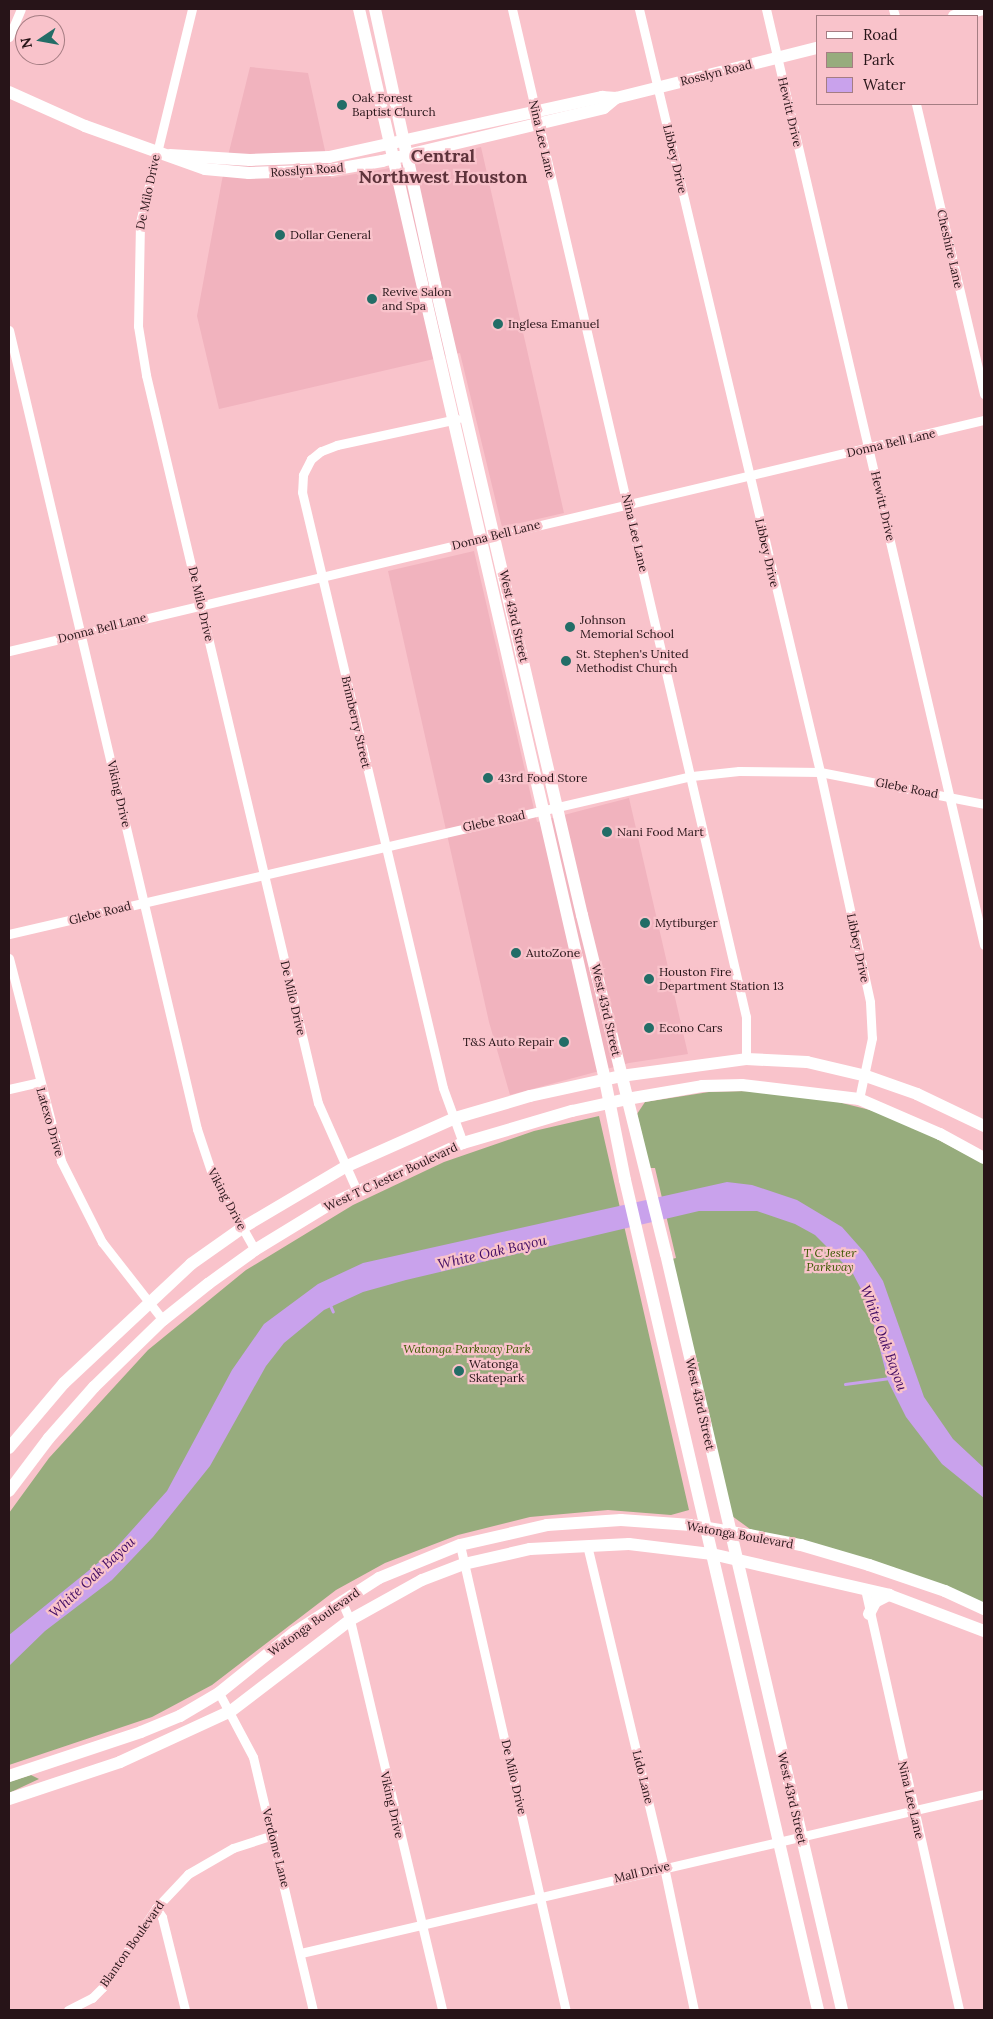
<!DOCTYPE html>
<style>
body{margin:0}
#map{position:relative;width:993px;height:2019px;overflow:hidden;background:#f9c3cb;font-family:Lora,serif}
div>[style]{position:absolute}
.built>*{inset:0;background:#f1b3be}
.green>*{inset:0;background:#97ac7d}
.water>*{inset:0;background:#c9a2ec}
.stream>*{height:2.5px;margin:-1.25px;padding:0 1.25px;transform-origin:1.25px;border-radius:1.25px;background:#c9a2ec}
.street>*{height:9px;margin:-4.5px;padding:0 4.5px;transform-origin:4.5px;border-radius:4.5px;background:#fff}
.secondary>*{height:12px;margin:-6px;padding:0 6px;transform-origin:6px;border-radius:6px;background:#fff}
.dots>*{width:14px;height:14px;translate:-50% -50%;box-sizing:border-box;border:2px solid #f9c3cb;border-radius:50%}
span{translate:-50% -50%;white-space:nowrap;text-align:center;line-height:1.15;-webkit-text-stroke:4.5px #f9c3cb;paint-order:stroke}
.street-label{font-size:12px;color:#271418}
.poi-label{font-size:12px;color:#271418}
.left{translate:0 -50%;text-align:left}
.right{translate:-100% -50%;text-align:right}
.park-label{font-size:12px;color:#3c5900;font-style:italic}
.water-label{font-size:14px;color:#430d64;font-style:italic}
.district-label{font-size:18px;color:#5e333b;font-weight:700}
.frame{position:absolute;inset:0;border:10px solid #271418;pointer-events:none}
.legend{position:absolute;left:816px;top:15px;width:162px;height:90px;box-sizing:border-box;background:#f9c3cb;border:1px solid #a57d83;margin:0;padding:6px 9px;list-style:none;font-size:15px;color:#271418}
.legend li{display:flex;align-items:center;gap:10px;height:25px}
.legend b{width:25px;border:1px solid #a57d83}
.north{position:absolute;left:15px;top:15px;width:50px;height:50px;box-sizing:border-box;background:#f9c3cb;border:1px solid #a57d83;border-radius:50%;rotate:258deg;font-size:14px;font-weight:700;line-height:20px;text-align:center;color:#271418}
.north::after{content:'';display:block;margin:auto;width:18px;height:22px;background:#236d67;clip-path:polygon(50% 0,100% 100%,50% 72%,0 100%)}
</style>
<div id="map">
<div class="built">
<div style="clip-path:polygon(250px 67px,308px 73px,331px 178px,385px 169px,481px 147px,564px 513px,502px 527px,460px 353px,219px 409px,197px 316px,222px 180px)"></div>
<div style="clip-path:polygon(474px 551px,537px 822px,629px 798px,688px 1054px,629px 1063px,510px 1095px,489px 1022px,388px 571px)"></div>
</div>
<div class="green">
<div style="clip-path:polygon(751px 1091px,830px 1100px,870px 1110px,907px 1123px,984px 1164px,984px 1603px,750px 1529px,732px 1516px,672px 1259px,676px 1258px,655px 1168px,650px 1168px,637px 1114px,645px 1102px,709px 1092px)"></div>
<div style="clip-path:polygon(599px 1116px,689px 1510px,671px 1515px,608px 1510px,530px 1517px,458px 1535px,385px 1563px,336px 1590px,212px 1685px,152px 1717px,9px 1765px,9px 1513px,49px 1458px,148px 1350px,246px 1270px,353px 1205px,444px 1162px,534px 1131px)"></div>
<div style="clip-path:polygon(31px 1775px,39px 1779px,9px 1793px,9px 1782px)"></div>
</div>
<div class="water">
<div style="clip-path:polygon(727px 1182px,752px 1185px,797px 1200px,842px 1227px,865px 1253px,883px 1281px,924px 1397px,953px 1439px,984px 1468px,984px 1498px,942px 1464px,906px 1417px,888px 1381px,868px 1302px,852px 1272px,815px 1235px,795px 1224px,757px 1211px,699px 1211px,406px 1280px,363px 1292px,324px 1310px,284px 1343px,266px 1366px,210px 1466px,153px 1537px,112px 1580px,45px 1631px,9px 1666px,9px 1635px,114px 1550px,167px 1491px,232px 1370px,264px 1324px,318px 1284px,363px 1263px)"></div>
</div>
<div class="stream">
<div style="left:330px;top:1304px;width:8px;rotate:67deg"></div>
<div style="left:845px;top:1384px;width:45px;rotate:-7.6deg"></div>
</div>
<div class="street">
<div style="left:192px;top:9px;width:220px;rotate:103.7deg"></div>
<div style="left:140px;top:223px;width:103px;rotate:91.1deg"></div>
<div style="left:138px;top:326px;width:50px;rotate:80.7deg"></div>
<div style="left:146px;top:375px;width:748px;rotate:76.71deg"></div>
<div style="left:318px;top:1103px;width:96px;rotate:66.1deg"></div>
<div style="left:512px;top:9px;width:1035px;rotate:76.93deg"></div>
<div style="left:746px;top:1017px;width:42px;rotate:90deg"></div>
<div style="left:639px;top:9px;width:784px;rotate:76.65deg"></div>
<div style="left:820px;top:772px;width:235px;rotate:77.7deg"></div>
<div style="left:870px;top:1002px;width:36px;rotate:87deg"></div>
<div style="left:872px;top:1038px;width:62px;rotate:102deg"></div>
<div style="left:766px;top:9px;width:961px;rotate:76.89deg"></div>
<div style="left:893px;top:9px;width:7px;rotate:74deg"></div>
<div style="left:9px;top:37px;width:30px;rotate:-67deg"></div>
<div style="left:916px;top:104px;width:298px;rotate:76.8deg"></div>
<div style="left:9px;top:330px;width:821px;rotate:76.76deg"></div>
<div style="left:197px;top:1129px;width:47px;rotate:71.6deg"></div>
<div style="left:212px;top:1174px;width:87px;rotate:60.5deg"></div>
<div style="left:457px;top:419px;width:123px;rotate:167.8deg"></div>
<div style="left:337px;top:445px;width:17px;rotate:159deg"></div>
<div style="left:321px;top:451px;width:13px;rotate:141deg"></div>
<div style="left:311px;top:459px;width:18px;rotate:117deg"></div>
<div style="left:303px;top:475px;width:17px;rotate:93deg"></div>
<div style="left:302px;top:492px;width:612px;rotate:76.69deg"></div>
<div style="left:443px;top:1088px;width:59px;rotate:70deg"></div>
<div style="left:9px;top:651px;width:1002px;rotate:-13.33deg"></div>
<div style="left:9px;top:934px;width:701px;rotate:-13.03deg"></div>
<div style="left:692px;top:776px;width:47px;rotate:-6.1deg"></div>
<div style="left:739px;top:771px;width:81px;rotate:0.7deg"></div>
<div style="left:820px;top:772px;width:167px;rotate:11deg"></div>
<div style="left:9px;top:958px;width:210px;rotate:75.6deg"></div>
<div style="left:61px;top:1161px;width:91px;rotate:63.2deg"></div>
<div style="left:102px;top:1242px;width:99px;rotate:52deg"></div>
<div style="left:9px;top:1089px;width:31px;rotate:-13deg"></div>
<div style="left:460px;top:1545px;width:477px;rotate:77.2deg"></div>
<div style="left:587px;top:1545px;width:331px;rotate:76.6deg"></div>
<div style="left:664px;top:1867px;width:146px;rotate:78.2deg"></div>
<div style="left:865px;top:1589px;width:431px;rotate:77.4deg"></div>
<div style="left:341px;top:1600px;width:22px;rotate:66deg"></div>
<div style="left:350px;top:1620px;width:401px;rotate:76.7deg"></div>
<div style="left:219px;top:1693px;width:72px;rotate:62deg"></div>
<div style="left:253px;top:1757px;width:260px;rotate:76.7deg"></div>
<div style="left:156px;top:1908px;width:11px;rotate:56deg"></div>
<div style="left:162px;top:1917px;width:96px;rotate:76.1deg"></div>
<div style="left:301px;top:1953px;width:701px;rotate:-13.1deg"></div>
<div style="left:68px;top:2010px;width:27px;rotate:-27deg"></div>
<div style="left:92px;top:1998px;width:16px;rotate:-45deg"></div>
<div style="left:103px;top:1987px;width:95px;rotate:-56.1deg"></div>
<div style="left:156px;top:1908px;width:47px;rotate:-46.7deg"></div>
<div style="left:188px;top:1874px;width:52px;rotate:-30deg"></div>
<div style="left:233px;top:1848px;width:42px;rotate:-18deg"></div>
</div>
<div class="secondary">
<div style="left:359px;top:9px;width:1099px;rotate:77.06deg"></div>
<div style="left:605px;top:1080px;width:102px;rotate:78.7deg"></div>
<div style="left:625px;top:1180px;width:852px;rotate:76.91deg"></div>
<div style="left:375px;top:9px;width:281px;rotate:77.7deg"></div>
<div style="left:435px;top:284px;width:648px;rotate:76.89deg"></div>
<div style="left:582px;top:915px;width:349px;rotate:76.1deg"></div>
<div style="left:666px;top:1254px;width:776px;rotate:76.89deg"></div>
<div style="left:954px;top:16px;width:31px;rotate:-13deg"></div>
<div style="left:9px;top:92px;width:83px;rotate:24.1deg"></div>
<div style="left:85px;top:126px;width:127px;rotate:19.7deg"></div>
<div style="left:205px;top:169px;width:44px;rotate:5.2deg"></div>
<div style="left:249px;top:173px;width:82px;rotate:-2.1deg"></div>
<div style="left:331px;top:170px;width:52px;rotate:-10deg"></div>
<div style="left:382px;top:161px;width:228px;rotate:-13.4deg"></div>
<div style="left:604px;top:108px;width:16px;rotate:-40deg"></div>
<div style="left:170px;top:155px;width:80px;rotate:3.6deg"></div>
<div style="left:250px;top:160px;width:79px;rotate:-2.2deg"></div>
<div style="left:329px;top:157px;width:280px;rotate:-12.4deg"></div>
<div style="left:602px;top:97px;width:14px;rotate:4deg"></div>
<div style="left:616px;top:98px;width:207px;rotate:-14deg"></div>
<div style="left:9px;top:1448px;width:85px;rotate:-49.8deg"></div>
<div style="left:64px;top:1383px;width:174px;rotate:-43.1deg"></div>
<div style="left:191px;top:1264px;width:62px;rotate:-35.2deg"></div>
<div style="left:242px;top:1228px;width:120px;rotate:-30.6deg"></div>
<div style="left:345px;top:1167px;width:120px;rotate:-24deg"></div>
<div style="left:455px;top:1118px;width:78px;rotate:-16.3deg"></div>
<div style="left:530px;top:1096px;width:93px;rotate:-12.4deg"></div>
<div style="left:621px;top:1076px;width:126px;rotate:-7.7deg"></div>
<div style="left:746px;top:1059px;width:61px;rotate:2.8deg"></div>
<div style="left:807px;top:1062px;width:61px;rotate:13.3deg"></div>
<div style="left:866px;top:1076px;width:54px;rotate:19.4deg"></div>
<div style="left:917px;top:1094px;width:74px;rotate:25.5deg"></div>
<div style="left:9px;top:1491px;width:66px;rotate:-53deg"></div>
<div style="left:49px;top:1438px;width:68px;rotate:-48.6deg"></div>
<div style="left:94px;top:1387px;width:96px;rotate:-44.2deg"></div>
<div style="left:163px;top:1320px;width:58px;rotate:-38.7deg"></div>
<div style="left:208px;top:1284px;width:58px;rotate:-35.9deg"></div>
<div style="left:255px;top:1250px;width:84px;rotate:-31.4deg"></div>
<div style="left:327px;top:1206px;width:150px;rotate:-24.9deg"></div>
<div style="left:463px;top:1143px;width:114px;rotate:-16.4deg"></div>
<div style="left:572px;top:1111px;width:56px;rotate:-12.3deg"></div>
<div style="left:627px;top:1099px;width:76px;rotate:-9.8deg"></div>
<div style="left:702px;top:1086px;width:40px;rotate:-1.4deg"></div>
<div style="left:742px;top:1085px;width:118px;rotate:6.8deg"></div>
<div style="left:859px;top:1099px;width:88px;rotate:23.4deg"></div>
<div style="left:940px;top:1134px;width:50px;rotate:28.6deg"></div>
<div style="left:869px;top:1614px;width:13px;rotate:-63deg"></div>
<div style="left:875px;top:1602px;width:16px;rotate:-27deg"></div>
<div style="left:9px;top:1776px;width:139px;rotate:-18.4deg"></div>
<div style="left:141px;top:1732px;width:42px;rotate:-22.3deg"></div>
<div style="left:180px;top:1716px;width:45px;rotate:-30.5deg"></div>
<div style="left:219px;top:1693px;width:97px;rotate:-38.8deg"></div>
<div style="left:295px;top:1632px;width:100px;rotate:-32.7deg"></div>
<div style="left:379px;top:1578px;width:87px;rotate:-22.2deg"></div>
<div style="left:460px;top:1545px;width:89px;rotate:-12.9deg"></div>
<div style="left:547px;top:1525px;width:74px;rotate:-3.9deg"></div>
<div style="left:621px;top:1520px;width:70px;rotate:4.1deg"></div>
<div style="left:691px;top:1525px;width:59px;rotate:9.8deg"></div>
<div style="left:749px;top:1535px;width:53px;rotate:10.9deg"></div>
<div style="left:801px;top:1545px;width:71px;rotate:16.4deg"></div>
<div style="left:869px;top:1565px;width:80px;rotate:18.9deg"></div>
<div style="left:945px;top:1591px;width:43px;rotate:24.8deg"></div>
<div style="left:9px;top:1799px;width:117px;rotate:-18.4deg"></div>
<div style="left:120px;top:1762px;width:122px;rotate:-24.7deg"></div>
<div style="left:231px;top:1711px;width:150px;rotate:-37.4deg"></div>
<div style="left:350px;top:1620px;width:82px;rotate:-29.1deg"></div>
<div style="left:422px;top:1580px;width:45px;rotate:-20.9deg"></div>
<div style="left:464px;top:1564px;width:68px;rotate:-12.8deg"></div>
<div style="left:530px;top:1549px;width:99px;rotate:-2.9deg"></div>
<div style="left:629px;top:1544px;width:84px;rotate:6.9deg"></div>
<div style="left:712px;top:1554px;width:182px;rotate:13deg"></div>
<div style="left:889px;top:1595px;width:102px;rotate:20.8deg"></div>
</div>
<div class="dots">
<div style="left:342px;top:105px;background:#236d67"></div>
<div style="left:280px;top:235px;background:#236d67"></div>
<div style="left:372px;top:299px;background:#236d67"></div>
<div style="left:498px;top:324px;background:#236d67"></div>
<div style="left:570px;top:627px;background:#236d67"></div>
<div style="left:566px;top:661px;background:#236d67"></div>
<div style="left:488px;top:778px;background:#236d67"></div>
<div style="left:607px;top:832px;background:#236d67"></div>
<div style="left:645px;top:923px;background:#236d67"></div>
<div style="left:516px;top:953px;background:#236d67"></div>
<div style="left:649px;top:979px;background:#236d67"></div>
<div style="left:649px;top:1028px;background:#236d67"></div>
<div style="left:564px;top:1042px;background:#236d67"></div>
<div style="left:459px;top:1371px;background:#236d67"></div>
</div>
<div class="street-label">
<span style="left:716px;top:73px;rotate:-14deg">Rosslyn Road</span>
<span style="left:790px;top:112px;rotate:77deg">Hewitt Drive</span>
<span style="left:542px;top:139px;rotate:77deg">Nina Lee Lane</span>
<span style="left:675px;top:159px;rotate:77deg">Libbey Drive</span>
<span style="left:307px;top:170px;rotate:-4deg">Rosslyn Road</span>
<span style="left:148px;top:192px;rotate:-78deg">De Milo Drive</span>
<span style="left:950px;top:249px;rotate:77deg">Cheshire Lane</span>
<span style="left:891px;top:443px;rotate:-13deg">Donna Bell Lane</span>
<span style="left:883px;top:506px;rotate:77deg">Hewitt Drive</span>
<span style="left:635px;top:533px;rotate:77deg">Nina Lee Lane</span>
<span style="left:496px;top:535px;rotate:-14deg">Donna Bell Lane</span>
<span style="left:767px;top:553px;rotate:77deg">Libbey Drive</span>
<span style="left:201px;top:604px;rotate:77deg">De Milo Drive</span>
<span style="left:514px;top:616px;rotate:77deg">West 43rd Street</span>
<span style="left:102px;top:628px;rotate:-14deg">Donna Bell Lane</span>
<span style="left:356px;top:722px;rotate:77deg">Brimberry Street</span>
<span style="left:907px;top:788px;rotate:11deg">Glebe Road</span>
<span style="left:119px;top:794px;rotate:77deg">Viking Drive</span>
<span style="left:494px;top:821px;rotate:-12deg">Glebe Road</span>
<span style="left:100px;top:913px;rotate:-14deg">Glebe Road</span>
<span style="left:858px;top:948px;rotate:78deg">Libbey Drive</span>
<span style="left:293px;top:998px;rotate:77deg">De Milo Drive</span>
<span style="left:606px;top:1010px;rotate:77deg">West 43rd Street</span>
<span style="left:50px;top:1122px;rotate:74deg">Latexo Drive</span>
<span style="left:391px;top:1177px;rotate:-25deg">West T C Jester Boulevard</span>
<span style="left:227px;top:1199px;rotate:62deg">Viking Drive</span>
<span style="left:700px;top:1404px;rotate:77deg">West 43rd Street</span>
<span style="left:740px;top:1535px;rotate:10deg">Watonga Boulevard</span>
<span style="left:314px;top:1622px;rotate:-35deg">Watonga Boulevard</span>
<span style="left:514px;top:1777px;rotate:77deg">De Milo Drive</span>
<span style="left:643px;top:1777px;rotate:76deg">Lido Lane</span>
<span style="left:792px;top:1798px;rotate:77deg">West 43rd Street</span>
<span style="left:911px;top:1800px;rotate:77deg">Nina Lee Lane</span>
<span style="left:392px;top:1805px;rotate:77deg">Viking Drive</span>
<span style="left:276px;top:1848px;rotate:76deg">Verdome Lane</span>
<span style="left:642px;top:1872px;rotate:-13deg">Mall Drive</span>
<span style="left:132px;top:1944px;rotate:-55deg">Blanton Boulevard</span>
</div>
<div class="poi-label">
<span class="left" style="left:352px;top:105px">Oak Forest<br>Baptist Church</span>
<span class="left" style="left:290px;top:235px">Dollar General</span>
<span class="left" style="left:382px;top:299px">Revive Salon<br>and Spa</span>
<span class="left" style="left:508px;top:324px">Inglesa Emanuel</span>
<span class="left" style="left:580px;top:627px">Johnson<br>Memorial School</span>
<span class="left" style="left:576px;top:661px">St. Stephen's United<br>Methodist Church</span>
<span class="left" style="left:498px;top:778px">43rd Food Store</span>
<span class="left" style="left:617px;top:832px">Nani Food Mart</span>
<span class="left" style="left:655px;top:923px">Mytiburger</span>
<span class="left" style="left:526px;top:953px">AutoZone</span>
<span class="left" style="left:659px;top:979px">Houston Fire<br>Department Station 13</span>
<span class="left" style="left:659px;top:1028px">Econo Cars</span>
<span class="right" style="left:554px;top:1042px">T&amp;S Auto Repair</span>
<span class="left" style="left:469px;top:1371px">Watonga<br>Skatepark</span>
</div>
<div class="park-label">
<span style="left:830px;top:1260px">T C Jester<br>Parkway</span>
<span style="left:467px;top:1349px">Watonga Parkway Park</span>
</div>
<div class="water-label">
<span style="left:492px;top:1252px;rotate:-13deg">White Oak Bayou</span>
<span style="left:884px;top:1338px;rotate:70deg">White Oak Bayou</span>
<span style="left:92px;top:1577px;rotate:-43deg">White Oak Bayou</span>
</div>
<div class="district-label">
<span style="left:443px;top:167px">Central<br>Northwest Houston</span>
</div>
<div class="frame"></div>
<ul class="legend">
<li><b style="height:6px;background:#fff"></b>Road</li>
<li><b style="height:14px;background:#97ac7d"></b>Park</li>
<li><b style="height:14px;background:#c9a2ec"></b>Water</li>
</ul>
<div class="north">N</div>
</div>
